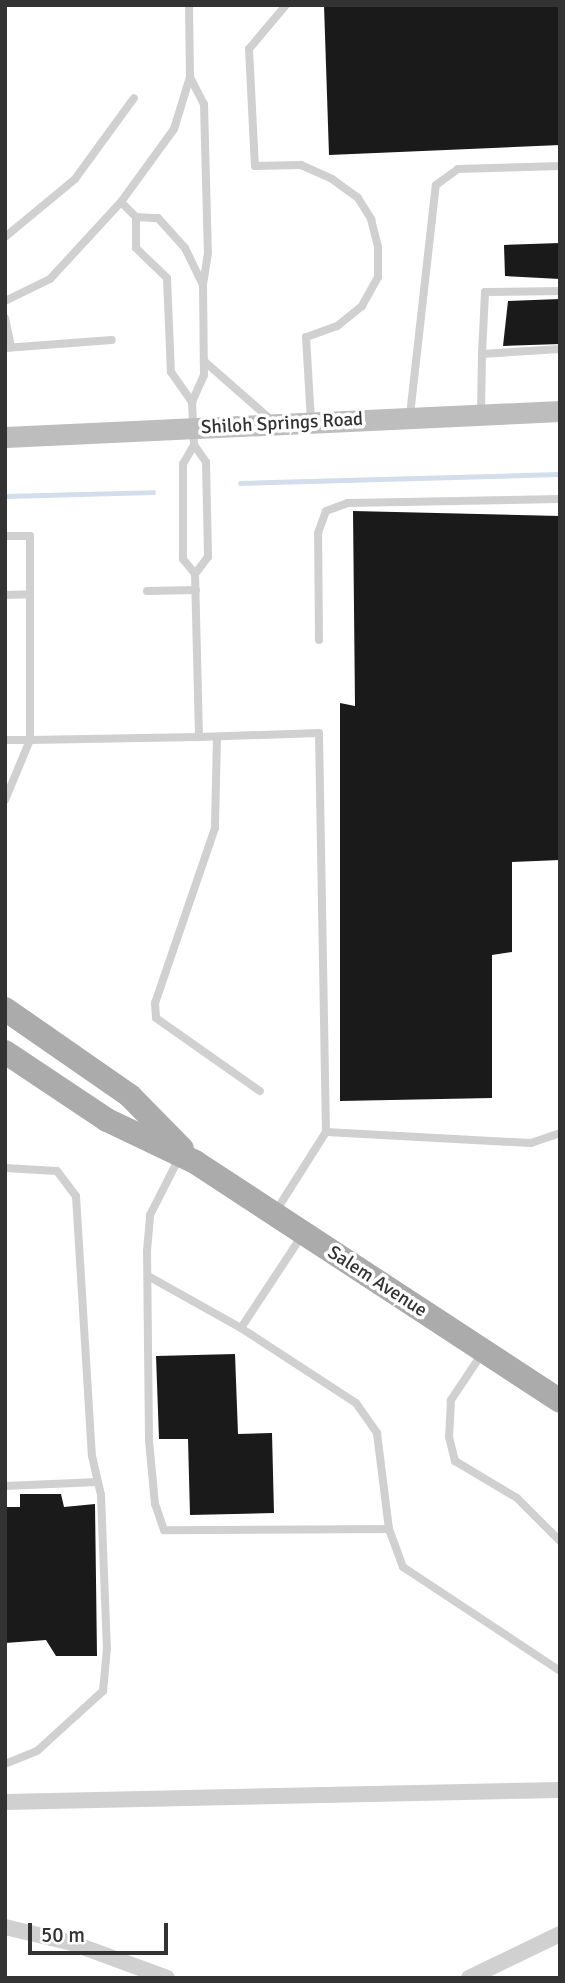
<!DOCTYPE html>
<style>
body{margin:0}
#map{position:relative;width:565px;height:1983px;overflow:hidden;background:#fff;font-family:Signika,sans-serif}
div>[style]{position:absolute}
.stream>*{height:5px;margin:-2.5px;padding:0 2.5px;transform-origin:2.5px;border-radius:2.5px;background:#d2deeb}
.building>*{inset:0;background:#1a1a1a}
.service>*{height:8px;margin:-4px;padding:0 4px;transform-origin:4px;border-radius:4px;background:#d0d0d0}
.minor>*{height:16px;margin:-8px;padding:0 8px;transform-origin:8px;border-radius:8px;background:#d0d0d0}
.secondary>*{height:21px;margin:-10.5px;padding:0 10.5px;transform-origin:10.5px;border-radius:10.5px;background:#bdbdbd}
.primary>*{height:24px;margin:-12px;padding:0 12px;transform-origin:12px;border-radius:12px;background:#ababab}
span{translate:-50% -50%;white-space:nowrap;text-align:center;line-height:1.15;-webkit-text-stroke:7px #fff;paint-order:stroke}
.street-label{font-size:19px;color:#333}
.frame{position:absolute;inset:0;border:7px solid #333;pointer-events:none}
.scale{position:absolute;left:28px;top:1923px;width:140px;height:32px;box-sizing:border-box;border:4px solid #333;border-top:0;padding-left:9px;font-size:21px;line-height:24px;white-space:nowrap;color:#333;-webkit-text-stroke:5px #fff;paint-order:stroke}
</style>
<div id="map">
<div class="stream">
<div style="left:240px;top:483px;width:320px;rotate:-1.6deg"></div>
<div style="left:5px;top:496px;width:148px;rotate:-1.5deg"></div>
</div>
<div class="building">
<div style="clip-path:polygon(324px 5px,560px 5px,560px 145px,329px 155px)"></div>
<div style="clip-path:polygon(560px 243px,560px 279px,505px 276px,504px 245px)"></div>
<div style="clip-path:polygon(560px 299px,560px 344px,503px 346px,508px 301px)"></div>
<div style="clip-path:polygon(353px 511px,560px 516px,560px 860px,512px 862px,512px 952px,492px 955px,492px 1098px,340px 1101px,340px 703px,355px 706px)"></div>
<div style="clip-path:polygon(235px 1354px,238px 1434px,272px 1433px,274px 1513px,190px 1515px,188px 1439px,159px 1439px,156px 1356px)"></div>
<div style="clip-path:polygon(20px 1494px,61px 1494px,64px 1507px,95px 1504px,97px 1656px,56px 1656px,46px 1640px,5px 1643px,5px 1507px,20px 1507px)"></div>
</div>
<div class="service">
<div style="left:286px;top:5px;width:57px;rotate:130.1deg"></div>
<div style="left:249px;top:49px;width:117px;rotate:87.1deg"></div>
<div style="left:255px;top:166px;width:46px;rotate:-1.2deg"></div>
<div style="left:301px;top:165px;width:34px;rotate:24deg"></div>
<div style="left:332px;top:179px;width:32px;rotate:36deg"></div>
<div style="left:358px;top:198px;width:25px;rotate:58deg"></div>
<div style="left:371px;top:219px;width:29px;rotate:76deg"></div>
<div style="left:378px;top:247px;width:30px;rotate:90deg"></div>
<div style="left:378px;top:277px;width:33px;rotate:119deg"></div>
<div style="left:362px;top:306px;width:32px;rotate:141deg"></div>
<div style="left:337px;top:326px;width:33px;rotate:160deg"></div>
<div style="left:306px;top:337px;width:83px;rotate:86.6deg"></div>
<div style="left:190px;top:77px;width:30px;rotate:63deg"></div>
<div style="left:204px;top:104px;width:149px;rotate:88.5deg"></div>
<div style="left:208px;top:253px;width:32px;rotate:99deg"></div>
<div style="left:121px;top:202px;width:21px;rotate:45deg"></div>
<div style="left:136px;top:217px;width:22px;rotate:3deg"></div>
<div style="left:158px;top:218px;width:40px;rotate:48deg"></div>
<div style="left:185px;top:248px;width:41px;rotate:64.1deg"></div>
<div style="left:203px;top:285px;width:90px;rotate:89.4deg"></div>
<div style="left:204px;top:375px;width:30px;rotate:114deg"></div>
<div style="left:192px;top:402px;width:43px;rotate:87.3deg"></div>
<div style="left:194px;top:445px;width:22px;rotate:120deg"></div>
<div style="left:183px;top:464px;width:95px;rotate:90deg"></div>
<div style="left:183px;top:559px;width:19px;rotate:51deg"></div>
<div style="left:195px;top:574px;width:21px;rotate:-53deg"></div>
<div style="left:208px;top:557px;width:95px;rotate:-91.2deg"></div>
<div style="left:206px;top:462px;width:21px;rotate:-125deg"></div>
<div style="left:136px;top:217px;width:31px;rotate:90deg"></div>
<div style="left:136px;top:248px;width:43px;rotate:44.1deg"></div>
<div style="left:167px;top:278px;width:94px;rotate:87.6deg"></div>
<div style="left:171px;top:372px;width:37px;rotate:55deg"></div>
<div style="left:5px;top:237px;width:91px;rotate:-39.6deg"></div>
<div style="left:75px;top:179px;width:100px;rotate:-53.9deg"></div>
<div style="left:5px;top:301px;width:50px;rotate:-26.1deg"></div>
<div style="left:50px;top:279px;width:105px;rotate:-47.3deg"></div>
<div style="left:121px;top:202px;width:90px;rotate:-54deg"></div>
<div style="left:174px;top:129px;width:54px;rotate:-72.9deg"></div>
<div style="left:190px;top:77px;width:72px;rotate:-90.8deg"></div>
<div style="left:5px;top:318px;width:30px;rotate:78deg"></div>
<div style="left:5px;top:348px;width:107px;rotate:-4.3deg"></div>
<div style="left:482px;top:354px;width:62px;rotate:-87.2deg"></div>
<div style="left:485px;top:292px;width:75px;rotate:-0.8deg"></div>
<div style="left:204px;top:361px;width:88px;rotate:41.3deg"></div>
<div style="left:481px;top:412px;width:58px;rotate:-89deg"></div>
<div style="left:482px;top:354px;width:78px;rotate:-3.7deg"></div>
<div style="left:410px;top:415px;width:231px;rotate:-83.6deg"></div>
<div style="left:436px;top:185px;width:27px;rotate:-36deg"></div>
<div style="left:458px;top:169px;width:102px;rotate:-1.7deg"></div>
<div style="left:5px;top:536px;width:25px"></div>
<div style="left:30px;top:536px;width:204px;rotate:90deg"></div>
<div style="left:30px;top:740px;width:25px;rotate:180deg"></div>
<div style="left:147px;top:591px;width:49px;rotate:-1.2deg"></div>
<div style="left:5px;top:595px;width:24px;rotate:-2deg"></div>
<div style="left:319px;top:640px;width:107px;rotate:-90.5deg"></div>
<div style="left:318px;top:533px;width:23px;rotate:-70deg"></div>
<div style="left:326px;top:511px;width:23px;rotate:-20deg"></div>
<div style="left:348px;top:503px;width:212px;rotate:-1.1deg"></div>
<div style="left:199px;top:737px;width:120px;rotate:-1.9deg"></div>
<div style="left:319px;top:733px;width:399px;rotate:89deg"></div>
<div style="left:217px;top:737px;width:91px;rotate:91.3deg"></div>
<div style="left:215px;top:828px;width:185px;rotate:108.9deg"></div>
<div style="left:155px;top:1003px;width:15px;rotate:86deg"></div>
<div style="left:156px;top:1018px;width:127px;rotate:35.1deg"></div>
<div style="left:5px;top:800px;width:65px;rotate:-67.4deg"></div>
<div style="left:30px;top:740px;width:169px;rotate:-1deg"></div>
<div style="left:199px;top:737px;width:163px;rotate:-91.4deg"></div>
<div style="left:5px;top:1168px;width:52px;rotate:3.3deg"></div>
<div style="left:57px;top:1171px;width:31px;rotate:53deg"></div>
<div style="left:76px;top:1196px;width:260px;rotate:86.5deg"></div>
<div style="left:92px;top:1456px;width:40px;rotate:77deg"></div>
<div style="left:101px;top:1495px;width:153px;rotate:87.8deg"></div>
<div style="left:107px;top:1648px;width:43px;rotate:95.3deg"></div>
<div style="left:103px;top:1691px;width:89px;rotate:137.7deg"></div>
<div style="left:37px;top:1751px;width:35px;rotate:158deg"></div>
<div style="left:276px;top:1211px;width:93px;rotate:-57.7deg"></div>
<div style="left:326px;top:1132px;width:205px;rotate:3.1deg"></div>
<div style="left:531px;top:1143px;width:31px;rotate:-19deg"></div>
<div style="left:148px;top:1276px;width:107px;rotate:29.2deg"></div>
<div style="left:241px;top:1328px;width:137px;rotate:33.1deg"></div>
<div style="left:356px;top:1403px;width:37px;rotate:55deg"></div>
<div style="left:377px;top:1433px;width:97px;rotate:82.9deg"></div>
<div style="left:389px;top:1529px;width:225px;rotate:179.7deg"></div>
<div style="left:164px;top:1530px;width:28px;rotate:-109deg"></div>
<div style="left:155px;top:1504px;width:64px;rotate:-95.4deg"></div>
<div style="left:149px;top:1440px;width:189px;rotate:-90.6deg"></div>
<div style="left:147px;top:1251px;width:36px;rotate:-85deg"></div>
<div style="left:150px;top:1215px;width:64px;rotate:-63deg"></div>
<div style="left:241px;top:1328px;width:113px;rotate:-56.6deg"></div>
<div style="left:483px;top:1352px;width:58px;rotate:123.7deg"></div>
<div style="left:451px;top:1400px;width:37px;rotate:93deg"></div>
<div style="left:449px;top:1437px;width:25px;rotate:76deg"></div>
<div style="left:455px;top:1461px;width:72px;rotate:30.8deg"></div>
<div style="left:517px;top:1498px;width:61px;rotate:45deg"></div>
<div style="left:5px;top:1486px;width:93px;rotate:-2.5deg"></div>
<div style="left:389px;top:1529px;width:40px;rotate:69.8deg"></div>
<div style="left:403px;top:1567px;width:188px;rotate:33.5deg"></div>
</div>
<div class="minor">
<div style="left:5px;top:1802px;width:555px;rotate:-1.24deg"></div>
<div style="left:5px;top:1927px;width:69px;rotate:13.4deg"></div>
<div style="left:72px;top:1943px;width:101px;rotate:20.2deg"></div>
<div style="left:469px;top:1978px;width:101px;rotate:-25.8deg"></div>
</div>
<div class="secondary">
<div style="left:5px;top:437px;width:556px;rotate:-2.68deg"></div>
</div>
<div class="primary">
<div style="left:5px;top:1009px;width:152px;rotate:34.8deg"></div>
<div style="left:130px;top:1096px;width:74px;rotate:45.5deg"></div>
<div style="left:5px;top:1052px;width:123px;rotate:33.7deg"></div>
<div style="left:107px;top:1120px;width:98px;rotate:25.5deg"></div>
<div style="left:195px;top:1162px;width:436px;rotate:33.2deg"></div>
</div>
<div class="street-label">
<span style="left:282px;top:424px;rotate:-3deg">Shiloh Springs Road</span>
<span style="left:377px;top:1282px;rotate:33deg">Salem Avenue</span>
</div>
<div class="frame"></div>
<div class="scale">50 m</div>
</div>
